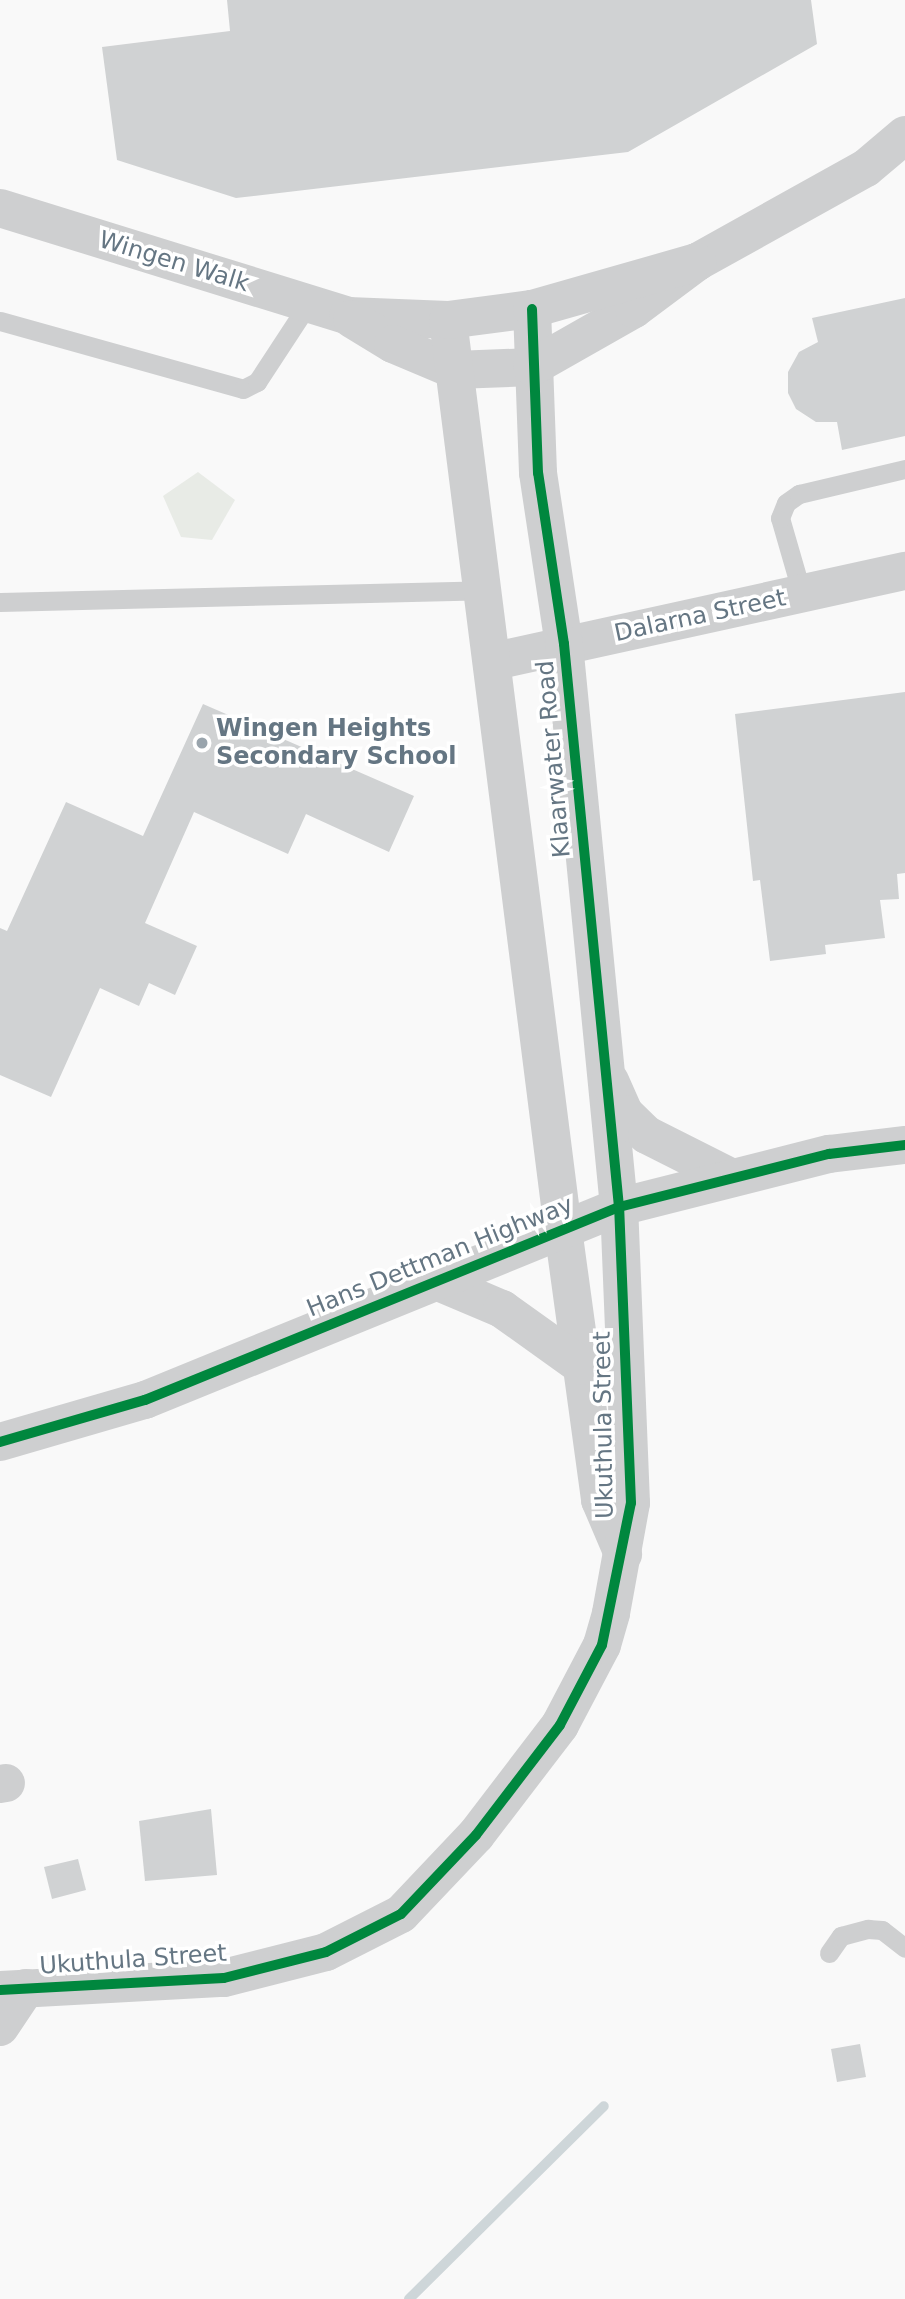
<!DOCTYPE html>
<style>
body{margin:0}
#map{position:relative;width:905px;height:2299px;overflow:hidden;background:#f9f9f9;font-family:"DejaVu Sans",sans-serif}
div>[style]{position:absolute}
.green>*{inset:0;background:#e8ebe6}
.stream>*{height:10px;margin:-5px;padding:0 5px;transform-origin:5px;border-radius:5px;background:#ced6d9}
.building>*{inset:0;background:#d0d2d3}
.service>*{height:19px;margin:-9.5px;padding:0 9.5px;transform-origin:9.5px;border-radius:9.5px;background:#cecfd0}
.minor>*{height:38px;margin:-19px;padding:0 19px;transform-origin:19px;border-radius:19px;background:#cecfd0}
.tertiary>*{height:38px;margin:-19px;padding:0 19px;transform-origin:19px;border-radius:19px;background:#cecfd0}
.cycleway>*{height:10px;margin:-5px;padding:0 5px;transform-origin:5px;border-radius:5px;background:#00873e}
.dots>*{width:19px;height:19px;translate:-50% -50%;box-sizing:border-box;border:4px solid #fff;border-radius:50%}
span{translate:-50% -50%;white-space:nowrap;text-align:center;line-height:1.15;-webkit-text-stroke:7px #fff;paint-order:stroke}
.street-label{font-size:24px;color:#657683}
.poi-label{font-size:24px;color:#657683;font-weight:700}
.left{translate:0 -50%;text-align:left}
</style>
<div id="map">
<div class="green">
<div style="clip-path:polygon(198px 472px,235px 500px,212px 540px,181px 537px,163px 496px)"></div>
</div>
<div class="stream">
<div style="left:409px;top:2299px;width:274px;rotate:-44.7deg"></div>
</div>
<div class="building">
<div style="clip-path:polygon(227px 0,811px 0,817px 44px,628px 152px,236px 198px,117px 160px,102px 47px,230px 31px)"></div>
<div style="clip-path:polygon(905px 298px,905px 436px,842px 450px,837px 422px,816px 422px,796px 409px,788px 393px,788px 372px,799px 352px,818px 342px,812px 318px)"></div>
<div style="clip-path:polygon(905px 692px,905px 873px,897px 874px,899px 899px,880px 900px,885px 938px,825px 945px,826px 954px,770px 961px,760px 880px,753px 881px,735px 714px)"></div>
<div style="clip-path:polygon(203px 704px,414px 796px,389px 852px,306px 814px,288px 854px,194px 812px,145px 923px,197px 946px,175px 995px,149px 983px,139px 1006px,100px 988px,51px 1097px,0 1075px,0 928px,7px 931px,66px 802px,143px 836px)"></div>
<div style="clip-path:polygon(211px 1809px,217px 1875px,145px 1881px,139px 1821px)"></div>
<div style="clip-path:polygon(78px 1859px,86px 1890px,52px 1899px,44px 1867px)"></div>
<div style="clip-path:polygon(860px 2044px,866px 2077px,837px 2082px,831px 2049px)"></div>
</div>
<div class="service">
<div style="left:0;top:321px;width:252px;rotate:15.6deg"></div>
<div style="left:243px;top:389px;width:16px;rotate:-27deg"></div>
<div style="left:257px;top:382px;width:93px;rotate:-56.8deg"></div>
<div style="left:802px;top:594px;width:79px;rotate:-106.1deg"></div>
<div style="left:780px;top:518px;width:16px;rotate:-68deg"></div>
<div style="left:786px;top:503px;width:16px;rotate:-35deg"></div>
<div style="left:799px;top:494px;width:109px;rotate:-13.3deg"></div>
<div style="left:0;top:602px;width:485px;rotate:-1.4deg"></div>
<div style="left:829px;top:1953px;width:21px;rotate:-55deg"></div>
<div style="left:841px;top:1936px;width:28px;rotate:-15deg"></div>
<div style="left:868px;top:1929px;width:14px;rotate:4deg"></div>
<div style="left:882px;top:1930px;width:29px;rotate:38deg"></div>
</div>
<div class="minor">
<div style="left:0;top:208px;width:364px;rotate:17.2deg"></div>
<div style="left:348px;top:316px;width:100px;rotate:2.3deg"></div>
<div style="left:352px;top:319px;width:48px;rotate:31.4deg"></div>
<div style="left:393px;top:344px;width:67px;rotate:22.8deg"></div>
<div style="left:495px;top:661px;width:420px;rotate:-12.4deg"></div>
<div style="left:563px;top:1229px;width:274px;rotate:82.2deg"></div>
<div style="left:600px;top:1500px;width:59px;rotate:66.9deg"></div>
<div style="left:0;top:1784px;width:6px;rotate:-9deg"></div>
<div style="left:0;top:1990px;width:224px;rotate:-3.1deg"></div>
<div style="left:224px;top:1978px;width:105px;rotate:-14.3deg"></div>
<div style="left:326px;top:1952px;width:84px;rotate:-26.9deg"></div>
<div style="left:401px;top:1914px;width:109px;rotate:-46.5deg"></div>
<div style="left:476px;top:1835px;width:138px;rotate:-52.6deg"></div>
<div style="left:560px;top:1725px;width:90px;rotate:-62.3deg"></div>
<div style="left:602px;top:1645px;width:33px;rotate:-74deg"></div>
<div style="left:611px;top:1613px;width:112px;rotate:-79.7deg"></div>
<div style="left:631px;top:1503px;width:296px;rotate:-92.3deg"></div>
<div style="left:0;top:2027px;width:47px;rotate:-56.3deg"></div>
</div>
<div class="tertiary">
<div style="left:532px;top:309px;width:164px;rotate:87.9deg"></div>
<div style="left:538px;top:473px;width:173px;rotate:81.4deg"></div>
<div style="left:564px;top:644px;width:566px;rotate:84.42deg"></div>
<div style="left:455px;top:370px;width:77px;rotate:-2.2deg"></div>
<div style="left:532px;top:367px;width:117px;rotate:-29.6deg"></div>
<div style="left:634px;top:309px;width:79px;rotate:-36.7deg"></div>
<div style="left:697px;top:262px;width:193px;rotate:-29.1deg"></div>
<div style="left:866px;top:168px;width:51px;rotate:-40.2deg"></div>
<div style="left:610px;top:1081px;width:36px;rotate:66deg"></div>
<div style="left:625px;top:1114px;width:30px;rotate:44deg"></div>
<div style="left:647px;top:1135px;width:95px;rotate:26.8deg"></div>
<div style="left:563px;top:1229px;width:916px;rotate:-97.21deg"></div>
<div style="left:448px;top:320px;width:85px;rotate:-7.5deg"></div>
<div style="left:532px;top:309px;width:172px;rotate:-15.9deg"></div>
<div style="left:436px;top:1281px;width:72px;rotate:23deg"></div>
<div style="left:502px;top:1309px;width:98px;rotate:35.5deg"></div>
<div style="left:0;top:1442px;width:151px;rotate:-16.2deg"></div>
<div style="left:145px;top:1400px;width:512px;rotate:-22.15deg"></div>
<div style="left:619px;top:1207px;width:217px;rotate:-14.2deg"></div>
<div style="left:829px;top:1154px;width:77px;rotate:-6.8deg"></div>
</div>
<div class="cycleway">
<div style="left:0;top:1442px;width:151px;rotate:-16.2deg"></div>
<div style="left:145px;top:1400px;width:512px;rotate:-22.15deg"></div>
<div style="left:619px;top:1207px;width:217px;rotate:-14.2deg"></div>
<div style="left:829px;top:1154px;width:77px;rotate:-6.8deg"></div>
<div style="left:0;top:1990px;width:224px;rotate:-3.1deg"></div>
<div style="left:224px;top:1978px;width:105px;rotate:-14.3deg"></div>
<div style="left:326px;top:1952px;width:84px;rotate:-26.9deg"></div>
<div style="left:401px;top:1914px;width:109px;rotate:-46.5deg"></div>
<div style="left:476px;top:1835px;width:138px;rotate:-52.6deg"></div>
<div style="left:560px;top:1725px;width:90px;rotate:-62.3deg"></div>
<div style="left:602px;top:1645px;width:145px;rotate:-78.5deg"></div>
<div style="left:631px;top:1503px;width:296px;rotate:-92.3deg"></div>
<div style="left:619px;top:1207px;width:566px;rotate:-95.58deg"></div>
<div style="left:564px;top:644px;width:173px;rotate:-98.6deg"></div>
<div style="left:538px;top:473px;width:164px;rotate:-92.1deg"></div>
</div>
<div class="dots">
<div style="left:202px;top:743px;background:#99a4ac"></div>
</div>
<div class="street-label">
<span style="left:174px;top:262px;rotate:17deg">Wingen Walk</span>
<span style="left:700px;top:616px;rotate:-12deg">Dalarna Street</span>
<span style="left:554px;top:759px;rotate:-95deg">Klaarwater Road</span>
<span style="left:440px;top:1257px;rotate:-22deg">Hans Dettman Highway</span>
<span style="left:604px;top:1425px;rotate:-91deg">Ukuthula Street</span>
<span style="left:133px;top:1960px;rotate:-4deg">Ukuthula Street</span>
</div>
<div class="poi-label">
<span class="left" style="left:216px;top:743px">Wingen Heights<br>Secondary School</span>
</div>
</div>
